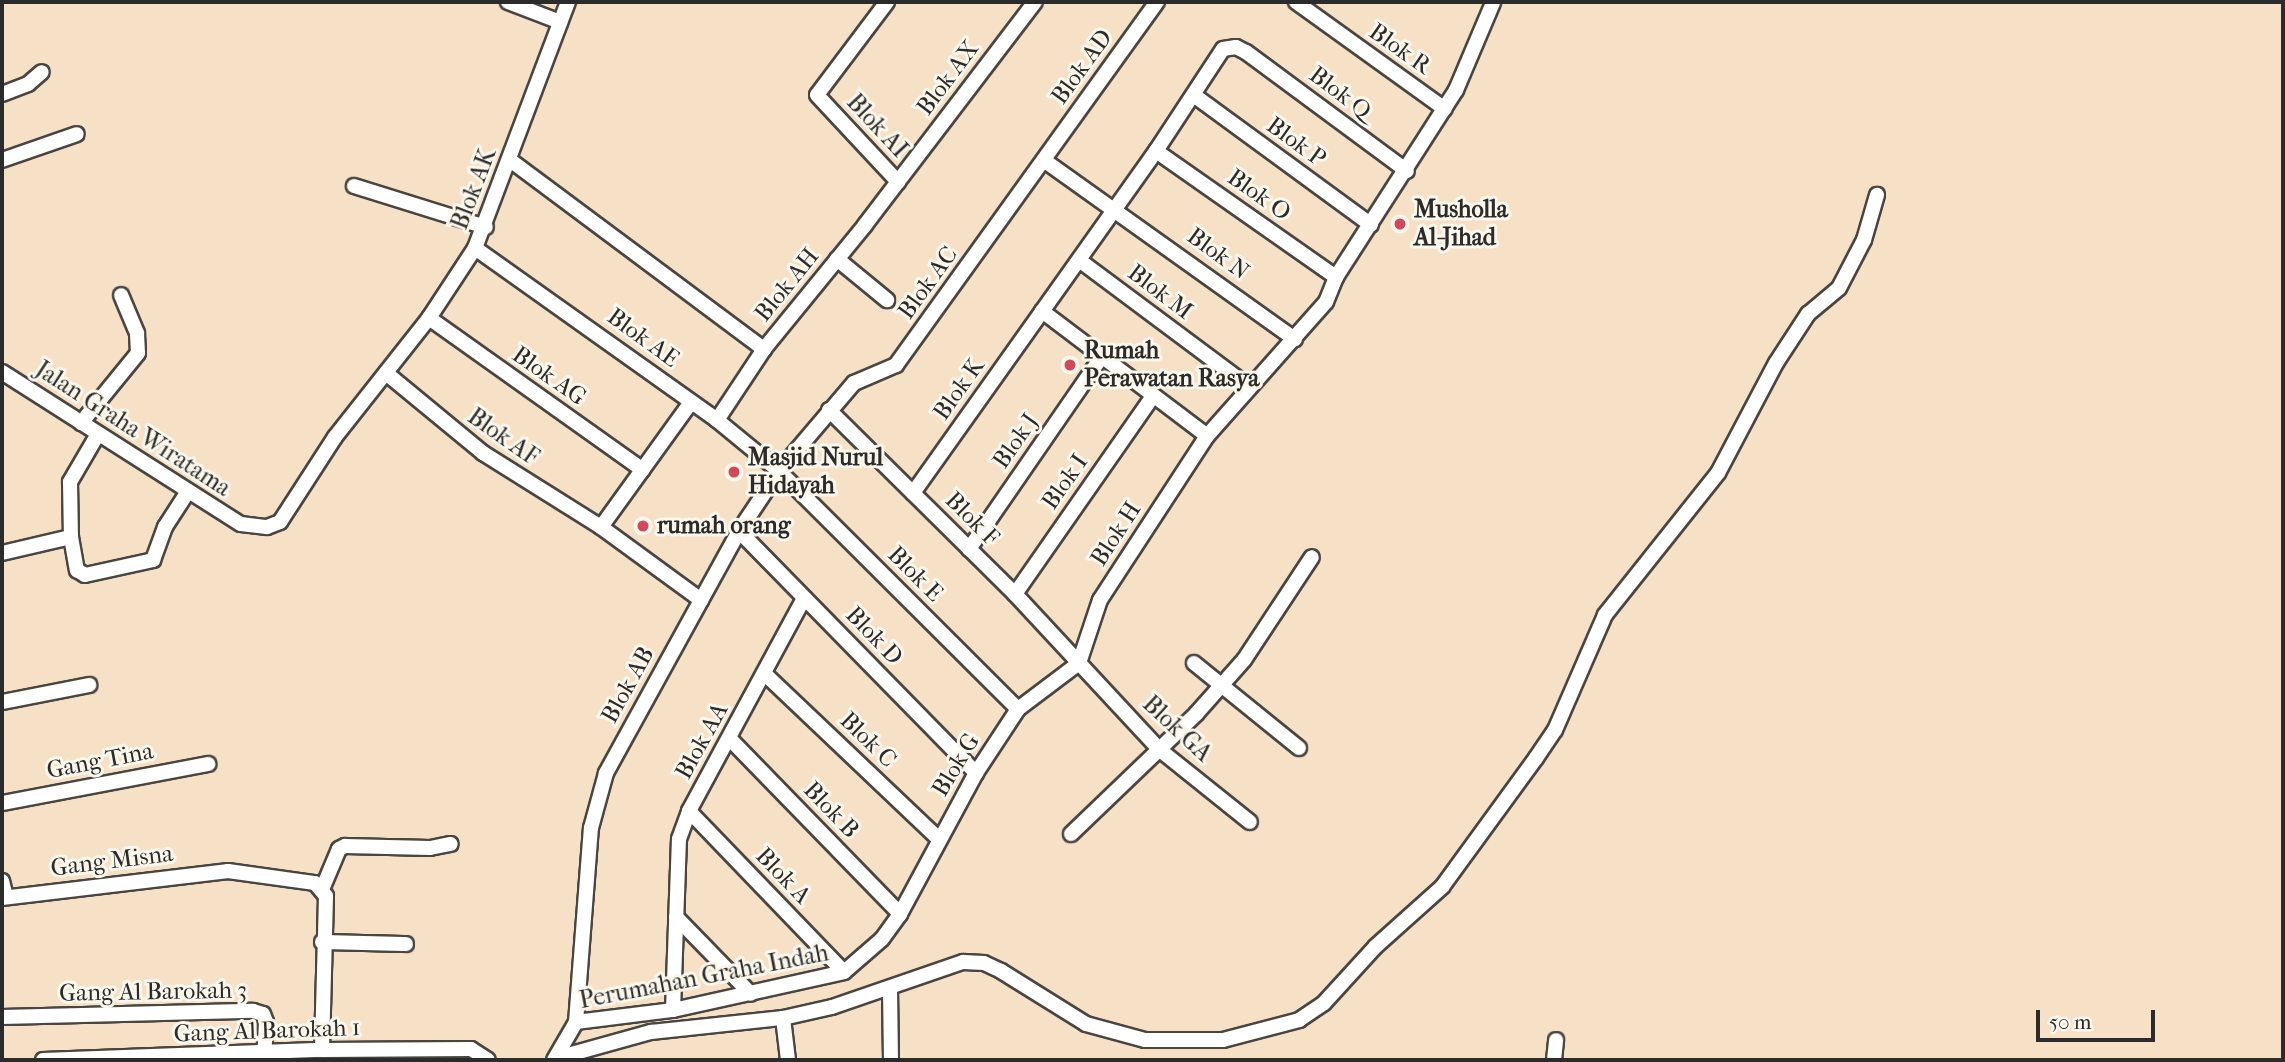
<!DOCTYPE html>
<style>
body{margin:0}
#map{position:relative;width:2285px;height:1062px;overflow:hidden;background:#f6e0c6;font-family:"IM FELL French Canon",serif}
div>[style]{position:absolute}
.roads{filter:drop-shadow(2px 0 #494642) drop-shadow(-2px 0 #494642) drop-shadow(0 2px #494642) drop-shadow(0 -2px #494642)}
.minor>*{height:14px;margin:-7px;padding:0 7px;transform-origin:7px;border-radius:7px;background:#fff}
.dots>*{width:19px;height:19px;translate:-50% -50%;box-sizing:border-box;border:4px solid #fbf7ec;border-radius:50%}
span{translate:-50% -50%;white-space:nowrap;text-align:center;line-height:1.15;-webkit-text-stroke:6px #fbf7ec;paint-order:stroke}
.street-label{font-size:24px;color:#2b2b2b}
.poi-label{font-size:24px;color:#2b2b2b;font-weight:700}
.left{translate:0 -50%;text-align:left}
.frame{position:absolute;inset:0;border:4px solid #2b2b2b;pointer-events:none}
.scale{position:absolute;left:2036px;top:1010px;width:119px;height:32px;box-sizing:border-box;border:4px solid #2b2b2b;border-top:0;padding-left:9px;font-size:21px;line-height:24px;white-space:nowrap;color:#2b2b2b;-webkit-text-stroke:5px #fbf7ec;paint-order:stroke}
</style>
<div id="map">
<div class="roads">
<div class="minor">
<div style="left:508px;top:2px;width:56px;rotate:21deg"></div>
<div style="left:887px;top:2px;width:116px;rotate:127deg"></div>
<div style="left:817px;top:95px;width:119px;rotate:47deg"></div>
<div style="left:1296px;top:2px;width:183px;rotate:35.7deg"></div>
<div style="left:2px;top:94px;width:28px;rotate:-21deg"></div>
<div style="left:28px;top:84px;width:18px;rotate:-41deg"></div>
<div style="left:1195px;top:96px;width:218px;rotate:36.2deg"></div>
<div style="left:1156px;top:151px;width:220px;rotate:35deg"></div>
<div style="left:2px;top:160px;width:79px;rotate:-19.1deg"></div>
<div style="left:510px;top:160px;width:317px;rotate:36.7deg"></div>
<div style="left:1045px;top:161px;width:307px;rotate:35.5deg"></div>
<div style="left:354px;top:186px;width:138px;rotate:17.3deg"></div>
<div style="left:475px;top:248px;width:297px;rotate:35.4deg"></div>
<div style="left:717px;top:420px;width:80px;rotate:39.4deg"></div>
<div style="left:779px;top:471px;width:337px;rotate:44.9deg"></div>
<div style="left:837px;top:259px;width:65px;rotate:39.4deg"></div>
<div style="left:1079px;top:260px;width:211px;rotate:36.7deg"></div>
<div style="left:1042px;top:311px;width:207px;rotate:37.1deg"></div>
<div style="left:429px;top:318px;width:262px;rotate:35.4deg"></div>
<div style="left:2px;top:372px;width:283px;rotate:32.5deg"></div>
<div style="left:241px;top:524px;width:26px;rotate:7deg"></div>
<div style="left:267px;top:527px;width:14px;rotate:-21deg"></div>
<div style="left:280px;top:522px;width:101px;rotate:-57.1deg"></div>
<div style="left:335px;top:437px;width:152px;rotate:-51.7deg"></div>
<div style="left:429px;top:318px;width:84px;rotate:-56.7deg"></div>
<div style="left:475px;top:248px;width:263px;rotate:-69.3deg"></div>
<div style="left:386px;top:373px;width:126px;rotate:39.5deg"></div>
<div style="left:483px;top:453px;width:139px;rotate:32.1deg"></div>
<div style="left:601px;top:527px;width:124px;rotate:36.1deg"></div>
<div style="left:829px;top:410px;width:262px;rotate:44.7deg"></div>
<div style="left:1015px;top:594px;width:213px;rotate:47.1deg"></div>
<div style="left:1160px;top:750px;width:115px;rotate:38.7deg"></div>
<div style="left:717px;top:420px;width:85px;rotate:-56.5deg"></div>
<div style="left:764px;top:349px;width:160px;rotate:-50.8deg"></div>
<div style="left:865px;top:225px;width:280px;rotate:-52.7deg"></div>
<div style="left:81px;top:423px;width:90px;rotate:-50.8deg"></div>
<div style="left:138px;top:353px;width:20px;rotate:-93deg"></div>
<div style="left:137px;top:333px;width:41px;rotate:-112.8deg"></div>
<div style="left:98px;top:434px;width:56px;rotate:120.3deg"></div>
<div style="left:70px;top:482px;width:55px;rotate:89deg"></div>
<div style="left:71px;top:537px;width:34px;rotate:80deg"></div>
<div style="left:77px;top:570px;width:9px;rotate:32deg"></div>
<div style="left:85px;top:575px;width:70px;rotate:-12.4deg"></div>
<div style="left:153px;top:560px;width:35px;rotate:-70deg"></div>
<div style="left:165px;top:527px;width:40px;rotate:-57.1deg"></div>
<div style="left:913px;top:493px;width:420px;rotate:-54.6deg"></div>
<div style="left:1156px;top:151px;width:122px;rotate:-56.7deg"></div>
<div style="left:1223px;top:49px;width:13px;rotate:-9deg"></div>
<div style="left:1236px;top:47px;width:11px;rotate:27deg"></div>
<div style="left:1246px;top:52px;width:200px;rotate:36.5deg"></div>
<div style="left:601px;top:527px;width:154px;rotate:-54.2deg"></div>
<div style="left:739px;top:531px;width:339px;rotate:45.6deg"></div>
<div style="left:969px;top:549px;width:231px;rotate:-55.4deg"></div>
<div style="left:2px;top:553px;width:71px;rotate:-13.1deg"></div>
<div style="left:1015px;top:594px;width:241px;rotate:-55.1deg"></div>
<div style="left:1079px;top:663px;width:66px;rotate:-71.6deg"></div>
<div style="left:1100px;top:600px;width:196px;rotate:-56.9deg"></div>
<div style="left:1207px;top:436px;width:179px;rotate:-48.4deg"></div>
<div style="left:1326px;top:302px;width:27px;rotate:-68deg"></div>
<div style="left:1336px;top:277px;width:222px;rotate:-57.3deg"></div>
<div style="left:1456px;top:90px;width:95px;rotate:-67deg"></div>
<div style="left:1194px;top:663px;width:135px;rotate:39deg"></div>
<div style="left:766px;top:675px;width:238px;rotate:43.5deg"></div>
<div style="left:2px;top:702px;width:89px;rotate:-11.1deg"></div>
<div style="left:730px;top:739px;width:244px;rotate:45.8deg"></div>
<div style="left:2px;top:803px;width:210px;rotate:-10.7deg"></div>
<div style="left:689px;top:811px;width:223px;rotate:46.1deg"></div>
<div style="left:1071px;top:834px;width:173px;rotate:-43.8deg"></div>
<div style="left:1196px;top:714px;width:72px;rotate:-48.4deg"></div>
<div style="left:1244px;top:660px;width:123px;rotate:-56.6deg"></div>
<div style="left:2px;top:881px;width:16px;rotate:76deg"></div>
<div style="left:323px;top:887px;width:41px;rotate:-67.2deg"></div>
<div style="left:339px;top:849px;width:7px;rotate:-27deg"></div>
<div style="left:345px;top:846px;width:85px;rotate:1.3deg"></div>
<div style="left:430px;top:848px;width:21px;rotate:-11deg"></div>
<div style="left:2px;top:898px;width:228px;rotate:-6.8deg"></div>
<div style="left:228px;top:871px;width:88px;rotate:7.9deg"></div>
<div style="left:315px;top:883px;width:17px;rotate:50deg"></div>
<div style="left:326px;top:896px;width:154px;rotate:91.5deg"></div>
<div style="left:676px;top:917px;width:107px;rotate:45.8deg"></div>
<div style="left:322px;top:942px;width:84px;rotate:1.4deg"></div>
<div style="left:890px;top:989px;width:71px;rotate:89.2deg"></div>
<div style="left:673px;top:1010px;width:171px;rotate:-88deg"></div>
<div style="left:679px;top:839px;width:30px;rotate:-70deg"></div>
<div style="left:689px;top:811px;width:242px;rotate:-61.6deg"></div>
<div style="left:2px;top:1017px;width:251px;rotate:-1.4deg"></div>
<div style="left:253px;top:1011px;width:10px;rotate:17deg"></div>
<div style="left:263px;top:1014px;width:9px;rotate:69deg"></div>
<div style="left:266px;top:1022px;width:33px;rotate:93deg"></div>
<div style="left:783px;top:1018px;width:42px;rotate:83.2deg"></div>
<div style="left:576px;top:1022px;width:195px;rotate:-85.6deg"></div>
<div style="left:591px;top:828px;width:57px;rotate:-74.7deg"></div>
<div style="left:606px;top:773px;width:276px;rotate:-61.2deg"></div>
<div style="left:739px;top:531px;width:72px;rotate:-56.3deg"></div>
<div style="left:779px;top:471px;width:116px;rotate:-49.6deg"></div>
<div style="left:854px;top:383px;width:46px;rotate:-23.2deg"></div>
<div style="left:896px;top:365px;width:447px;rotate:-54.3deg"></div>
<div style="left:557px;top:1058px;width:98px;rotate:-15.5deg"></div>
<div style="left:651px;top:1032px;width:133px;rotate:-6.1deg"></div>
<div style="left:783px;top:1018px;width:50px;rotate:-12.7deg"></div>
<div style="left:832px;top:1007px;width:139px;rotate:-19deg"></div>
<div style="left:963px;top:962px;width:21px;rotate:3deg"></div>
<div style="left:984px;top:963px;width:19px;rotate:25deg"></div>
<div style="left:1001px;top:971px;width:100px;rotate:31.9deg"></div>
<div style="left:1086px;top:1024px;width:61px;rotate:15.2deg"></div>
<div style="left:1145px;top:1040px;width:78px"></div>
<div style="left:1223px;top:1040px;width:79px;rotate:-14.7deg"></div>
<div style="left:1299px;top:1020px;width:30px;rotate:-34deg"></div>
<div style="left:1324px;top:1003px;width:77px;rotate:-47.6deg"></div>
<div style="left:1376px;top:946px;width:89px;rotate:-41.8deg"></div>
<div style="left:1442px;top:887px;width:160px;rotate:-53.9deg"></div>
<div style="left:1536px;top:758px;width:34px;rotate:-56deg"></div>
<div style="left:1555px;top:730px;width:125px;rotate:-66.5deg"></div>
<div style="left:1605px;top:615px;width:181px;rotate:-51.5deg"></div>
<div style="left:1718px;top:473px;width:124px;rotate:-62.2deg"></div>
<div style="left:1776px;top:363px;width:59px;rotate:-56.9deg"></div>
<div style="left:1808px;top:314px;width:40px;rotate:-40deg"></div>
<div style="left:1839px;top:288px;width:54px;rotate:-62.5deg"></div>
<div style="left:1864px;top:240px;width:47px;rotate:-73.9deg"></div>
<div style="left:43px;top:1060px;width:279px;rotate:-2.1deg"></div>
<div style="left:322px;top:1050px;width:149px;rotate:-0.4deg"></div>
<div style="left:471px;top:1049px;width:20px;rotate:33deg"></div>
<div style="left:554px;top:1060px;width:44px;rotate:-59.9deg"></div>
<div style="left:576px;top:1022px;width:98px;rotate:-7.1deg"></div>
<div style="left:673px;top:1010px;width:175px;rotate:-12.5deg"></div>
<div style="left:844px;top:972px;width:50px;rotate:-41deg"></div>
<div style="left:882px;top:939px;width:31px;rotate:-54deg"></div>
<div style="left:900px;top:914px;width:160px;rotate:-61.7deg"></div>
<div style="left:976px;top:773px;width:77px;rotate:-56.7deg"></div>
<div style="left:1018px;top:709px;width:76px;rotate:-37deg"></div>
<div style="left:1554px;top:1060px;width:20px;rotate:-84deg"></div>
</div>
</div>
<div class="dots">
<div style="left:1400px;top:224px;background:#d1495b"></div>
<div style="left:1070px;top:365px;background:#d1495b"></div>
<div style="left:734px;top:472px;background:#d1495b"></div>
<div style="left:643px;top:526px;background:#d1495b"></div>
</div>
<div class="street-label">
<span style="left:1400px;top:49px;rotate:35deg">Blok R</span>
<span style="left:1082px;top:67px;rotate:-54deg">Blok AD</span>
<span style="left:948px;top:78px;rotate:-53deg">Blok AX</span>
<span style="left:1340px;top:93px;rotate:37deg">Blok Q</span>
<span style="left:877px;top:126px;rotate:47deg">Blok AI</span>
<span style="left:1296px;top:142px;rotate:36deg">Blok P</span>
<span style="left:474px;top:189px;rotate:-69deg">Blok AK</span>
<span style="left:1259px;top:195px;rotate:35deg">Blok O</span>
<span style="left:1218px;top:254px;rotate:36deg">Blok N</span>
<span style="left:928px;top:283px;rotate:-54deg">Blok AC</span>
<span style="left:787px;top:285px;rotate:-51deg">Blok AH</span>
<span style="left:1160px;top:292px;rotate:37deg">Blok M</span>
<span style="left:643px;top:338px;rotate:36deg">Blok AE</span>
<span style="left:549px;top:376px;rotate:35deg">Blok AG</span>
<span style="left:959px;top:389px;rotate:-55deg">Blok K</span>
<span style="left:133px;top:429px;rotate:33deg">Jalan Graha Wiratama</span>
<span style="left:503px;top:437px;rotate:35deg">Blok AF</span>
<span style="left:1016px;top:441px;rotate:-55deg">Blok J</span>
<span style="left:1065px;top:482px;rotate:-55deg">Blok I</span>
<span style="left:972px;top:519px;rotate:45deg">Blok F</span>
<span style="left:1116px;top:534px;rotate:-57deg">Blok H</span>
<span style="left:915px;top:574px;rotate:45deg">Blok E</span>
<span style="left:874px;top:636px;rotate:46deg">Blok D</span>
<span style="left:628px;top:685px;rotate:-61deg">Blok AB</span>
<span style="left:1177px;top:729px;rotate:43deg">Blok GA</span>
<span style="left:868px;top:740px;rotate:44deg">Blok C</span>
<span style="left:702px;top:741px;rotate:-61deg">Blok AA</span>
<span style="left:100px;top:761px;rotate:-11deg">Gang Tina</span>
<span style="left:956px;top:765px;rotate:-59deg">Blok G</span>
<span style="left:831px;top:810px;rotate:46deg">Blok B</span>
<span style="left:112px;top:861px;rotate:-7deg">Gang Misna</span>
<span style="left:783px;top:876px;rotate:46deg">Blok A</span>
<span style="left:704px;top:977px;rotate:-11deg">Perumahan Graha Indah</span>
<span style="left:153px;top:992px;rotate:-1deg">Gang Al Barokah 3</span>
<span style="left:267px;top:1031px;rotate:-2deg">Gang Al Barokah 1</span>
</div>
<div class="poi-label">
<span class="left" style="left:1414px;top:224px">Musholla<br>Al-Jihad</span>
<span class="left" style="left:1084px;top:365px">Rumah<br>Perawatan Rasya</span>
<span class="left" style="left:748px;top:472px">Masjid Nurul<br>Hidayah</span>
<span class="left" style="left:657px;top:526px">rumah orang</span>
</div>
<div class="frame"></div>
<div class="scale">50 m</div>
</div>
